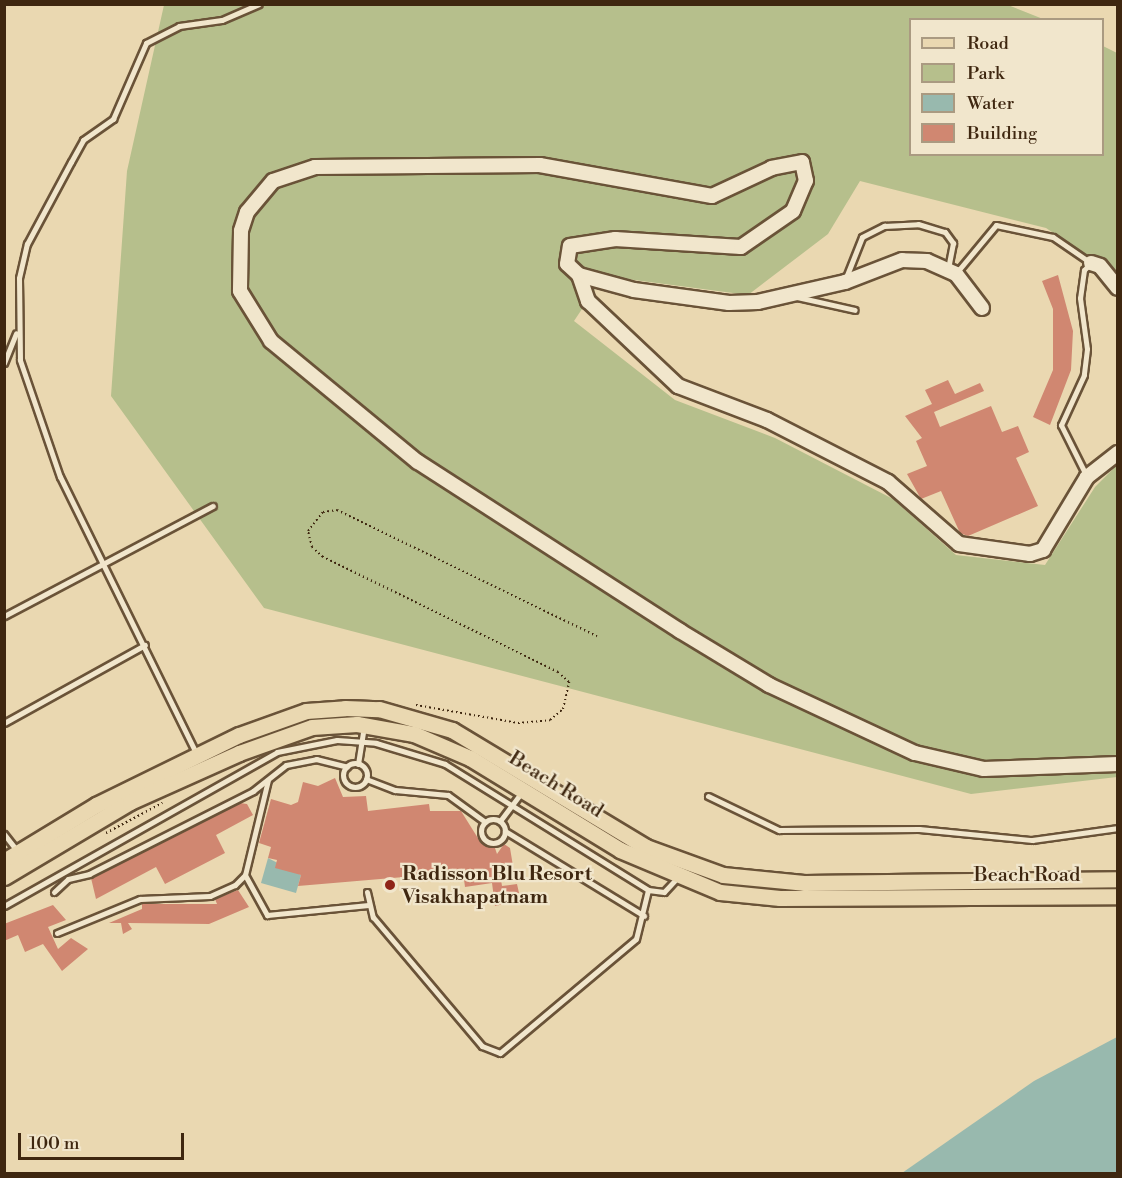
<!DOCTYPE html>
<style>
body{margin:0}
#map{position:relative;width:1122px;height:1178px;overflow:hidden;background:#ead8b1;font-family:"Libre Bodoni",serif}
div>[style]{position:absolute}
.green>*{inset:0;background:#b6bf8c}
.water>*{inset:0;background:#98b9ae}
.building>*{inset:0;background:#d08771}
.path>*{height:2px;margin-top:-1px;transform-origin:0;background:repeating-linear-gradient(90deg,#3f2710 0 1.5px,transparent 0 4.5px)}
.roads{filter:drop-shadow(2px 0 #6a5338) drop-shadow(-2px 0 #6a5338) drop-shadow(0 2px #6a5338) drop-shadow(0 -2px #6a5338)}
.lane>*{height:5px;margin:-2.5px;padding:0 2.5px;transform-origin:2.5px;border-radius:2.5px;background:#f1e6cc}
.lane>.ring{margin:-2.5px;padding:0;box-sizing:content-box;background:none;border:5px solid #f1e6cc;border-radius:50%}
.secondary>*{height:14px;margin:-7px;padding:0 7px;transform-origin:7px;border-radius:7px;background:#f1e6cc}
.primary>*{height:15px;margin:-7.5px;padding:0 7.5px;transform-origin:7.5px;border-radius:7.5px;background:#ead8b1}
.dots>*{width:16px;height:16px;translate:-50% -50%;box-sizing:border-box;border:3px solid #f1e6cc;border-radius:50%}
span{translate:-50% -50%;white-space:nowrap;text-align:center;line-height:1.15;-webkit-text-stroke:4.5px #f1e6cc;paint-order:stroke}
.street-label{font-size:20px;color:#3f2710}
.poi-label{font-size:20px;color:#3f2710;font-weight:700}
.left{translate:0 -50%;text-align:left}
.frame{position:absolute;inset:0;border:6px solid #3f2710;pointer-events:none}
.legend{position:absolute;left:909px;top:18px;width:195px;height:138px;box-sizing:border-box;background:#f1e6cc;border:2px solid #aa9a81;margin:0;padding:8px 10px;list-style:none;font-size:18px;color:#3f2710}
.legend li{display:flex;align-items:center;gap:12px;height:30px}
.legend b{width:30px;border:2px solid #aa9a81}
.scale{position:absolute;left:18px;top:1133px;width:166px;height:27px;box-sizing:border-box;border:3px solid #3f2710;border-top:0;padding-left:8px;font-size:18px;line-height:21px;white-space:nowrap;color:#3f2710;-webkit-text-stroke:4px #f1e6cc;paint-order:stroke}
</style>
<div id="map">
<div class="green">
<div style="clip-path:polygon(164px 5px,1008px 5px,1043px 19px,910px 20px,910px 154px,1102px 154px,1103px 46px,1117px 53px,1117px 276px,1046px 228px,860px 181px,828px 234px,748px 295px,604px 276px,574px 321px,675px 400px,775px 438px,893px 499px,956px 555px,1045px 565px,1095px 487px,1117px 465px,1117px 777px,971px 794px,264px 608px,111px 396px,127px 171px)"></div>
</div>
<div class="water">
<div style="clip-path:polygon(268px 858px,301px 875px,296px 893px,261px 883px)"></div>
<div style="clip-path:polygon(1117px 1037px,1117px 1173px,902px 1173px,1034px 1081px)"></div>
</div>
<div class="building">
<div style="clip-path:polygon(1058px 275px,1073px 331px,1071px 370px,1050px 425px,1033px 417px,1053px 370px,1053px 309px,1042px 281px)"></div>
<div style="clip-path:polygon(948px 380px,955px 394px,980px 383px,984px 391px,934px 412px,940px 427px,991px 406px,1002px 432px,1018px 426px,1029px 452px,1016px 458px,1038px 506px,968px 536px,960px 533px,941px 491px,921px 499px,907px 474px,927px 466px,916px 441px,922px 438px,905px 416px,932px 404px,925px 390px)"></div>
<div style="clip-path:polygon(335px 778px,343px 797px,366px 796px,368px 811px,429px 804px,430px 811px,461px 811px,481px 843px,494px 845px,497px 854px,504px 844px,510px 848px,513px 866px,499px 867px,502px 886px,517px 884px,519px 893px,503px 895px,504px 904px,495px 906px,492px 883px,465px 887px,463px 872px,298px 886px,301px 875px,275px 868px,277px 860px,268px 858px,271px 847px,259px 843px,271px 799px,291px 805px,298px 802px,303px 782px,318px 786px)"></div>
<div style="clip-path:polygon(240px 803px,247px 804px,253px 815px,216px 835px,225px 853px,165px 884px,156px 867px,96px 899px,91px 878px)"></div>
<div style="clip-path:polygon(238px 890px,249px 907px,209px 924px,128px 923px,132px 929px,123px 934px,121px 923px,109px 923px,142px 909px,142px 904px,217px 904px,215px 899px)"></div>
<div style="clip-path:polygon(53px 905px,66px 920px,48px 927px,58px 949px,71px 938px,88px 949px,62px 971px,43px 944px,25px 952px,18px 935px,4px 941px,4px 924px)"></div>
</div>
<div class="path">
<div style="left:416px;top:705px;width:104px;rotate:10deg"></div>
<div style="left:518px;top:723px;width:32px;rotate:-5deg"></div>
<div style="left:550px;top:720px;width:17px;rotate:-40deg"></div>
<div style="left:563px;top:709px;width:28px;rotate:-77deg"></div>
<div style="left:569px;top:682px;width:15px;rotate:-138deg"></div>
<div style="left:558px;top:672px;width:262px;rotate:-153.9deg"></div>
<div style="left:323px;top:557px;width:15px;rotate:-138deg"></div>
<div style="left:312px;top:547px;width:16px;rotate:-104deg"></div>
<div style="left:308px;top:531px;width:24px;rotate:-52deg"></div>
<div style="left:323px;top:512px;width:14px;rotate:-8deg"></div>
<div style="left:337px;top:510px;width:289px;rotate:25.9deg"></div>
<div style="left:106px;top:833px;width:64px;rotate:-28.2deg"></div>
</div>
<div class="roads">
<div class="lane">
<div style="left:957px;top:272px;width:61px;rotate:-50.3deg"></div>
<div style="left:996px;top:225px;width:58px;rotate:11.9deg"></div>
<div style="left:1053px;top:237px;width:46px;rotate:34.4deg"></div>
<div style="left:1091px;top:263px;width:10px;rotate:135deg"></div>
<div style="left:1084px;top:270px;width:28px;rotate:98deg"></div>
<div style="left:1080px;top:298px;width:51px;rotate:82.2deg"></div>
<div style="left:1087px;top:349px;width:26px;rotate:97deg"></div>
<div style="left:1084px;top:375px;width:55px;rotate:114.7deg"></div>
<div style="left:1061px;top:425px;width:58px;rotate:63.4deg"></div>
<div style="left:845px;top:280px;width:46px;rotate:-68.4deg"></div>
<div style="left:862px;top:237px;width:25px;rotate:-27deg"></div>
<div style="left:884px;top:226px;width:34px;rotate:-3deg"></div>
<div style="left:918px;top:224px;width:28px;rotate:17deg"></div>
<div style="left:945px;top:232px;width:14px;rotate:54deg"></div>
<div style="left:953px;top:243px;width:26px;rotate:101deg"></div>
<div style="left:797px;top:297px;width:59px;rotate:12.6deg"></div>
<div style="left:4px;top:363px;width:32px;rotate:-68deg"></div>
<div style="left:4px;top:616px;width:236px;rotate:-27.8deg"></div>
<div style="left:4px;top:723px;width:161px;rotate:-29deg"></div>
<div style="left:196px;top:753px;width:308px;rotate:-116.2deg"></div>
<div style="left:60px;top:477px;width:124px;rotate:-108.9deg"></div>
<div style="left:20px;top:360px;width:82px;rotate:-90.7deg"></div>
<div style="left:19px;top:278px;width:35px;rotate:-77deg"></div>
<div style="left:27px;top:244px;width:93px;rotate:-61.8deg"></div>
<div style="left:71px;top:162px;width:25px;rotate:-61deg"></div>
<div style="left:83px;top:140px;width:37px;rotate:-35deg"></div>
<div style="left:113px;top:119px;width:83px;rotate:-66.5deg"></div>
<div style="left:146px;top:43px;width:37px;rotate:-27deg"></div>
<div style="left:179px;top:26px;width:43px;rotate:-7.9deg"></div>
<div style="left:222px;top:20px;width:40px;rotate:-23.4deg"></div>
<div class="ring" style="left:343px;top:763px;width:19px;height:19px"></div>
<div style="left:358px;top:764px;width:38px;rotate:-81deg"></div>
<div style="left:366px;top:779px;width:31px;rotate:21deg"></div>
<div style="left:395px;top:790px;width:53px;rotate:5.4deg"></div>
<div style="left:448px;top:795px;width:46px;rotate:36.1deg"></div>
<div style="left:708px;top:796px;width:79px;rotate:25.6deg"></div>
<div style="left:779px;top:830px;width:140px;rotate:-0.4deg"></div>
<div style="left:919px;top:829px;width:114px;rotate:5.6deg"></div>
<div style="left:1032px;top:840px;width:87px;rotate:-7.9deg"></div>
<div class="ring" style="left:481px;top:819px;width:19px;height:19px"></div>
<div style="left:500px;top:821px;width:36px;rotate:-53deg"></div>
<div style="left:505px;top:831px;width:163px;rotate:31.4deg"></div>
<div style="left:4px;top:834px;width:23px;rotate:52deg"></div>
<div style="left:245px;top:875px;width:46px;rotate:61.2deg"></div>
<div style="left:267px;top:915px;width:102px;rotate:-5.6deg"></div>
<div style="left:54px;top:892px;width:19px;rotate:-43deg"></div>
<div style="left:68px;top:879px;width:22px;rotate:-13deg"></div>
<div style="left:89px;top:874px;width:184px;rotate:-26.8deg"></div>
<div style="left:253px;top:791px;width:42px;rotate:-38.2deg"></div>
<div style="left:286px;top:765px;width:31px;rotate:-11deg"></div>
<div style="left:316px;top:759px;width:32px;rotate:14deg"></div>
<div style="left:367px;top:892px;width:26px;rotate:77deg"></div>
<div style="left:373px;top:917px;width:169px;rotate:49.8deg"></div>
<div style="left:482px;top:1046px;width:19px;rotate:21deg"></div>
<div style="left:500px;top:1053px;width:177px;rotate:-40deg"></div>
<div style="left:636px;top:939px;width:50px;rotate:-76.2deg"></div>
<div style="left:4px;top:906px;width:313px;rotate:-29.4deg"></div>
<div style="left:277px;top:752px;width:61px;rotate:-11.3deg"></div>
<div style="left:337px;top:740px;width:39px;rotate:4deg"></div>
<div style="left:376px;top:743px;width:72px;rotate:16.9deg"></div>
<div style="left:445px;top:764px;width:239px;rotate:31.8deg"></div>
<div style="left:648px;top:890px;width:16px;rotate:7deg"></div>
<div style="left:664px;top:892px;width:21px;rotate:-47deg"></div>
<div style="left:57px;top:933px;width:90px;rotate:-22.3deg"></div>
<div style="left:140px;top:899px;width:70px;rotate:-2.5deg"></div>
<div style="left:210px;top:896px;width:27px;rotate:-24deg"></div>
<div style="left:235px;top:885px;width:14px;rotate:-45deg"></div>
<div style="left:245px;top:875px;width:98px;rotate:-76.4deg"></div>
</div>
<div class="secondary">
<div style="left:1091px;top:263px;width:9px;rotate:18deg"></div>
<div style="left:1100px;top:266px;width:28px;rotate:51deg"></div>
<div style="left:579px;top:275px;width:28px;rotate:71deg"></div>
<div style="left:588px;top:301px;width:124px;rotate:43.4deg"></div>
<div style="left:678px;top:386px;width:95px;rotate:20.9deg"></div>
<div style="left:767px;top:420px;width:136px;rotate:27.1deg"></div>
<div style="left:888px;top:482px;width:94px;rotate:41.1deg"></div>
<div style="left:959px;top:544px;width:72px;rotate:8deg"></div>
<div style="left:1030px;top:554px;width:14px;rotate:-17deg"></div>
<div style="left:1043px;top:550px;width:85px;rotate:-58.9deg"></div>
<div style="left:1087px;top:477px;width:39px;rotate:-38deg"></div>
<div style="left:982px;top:308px;width:43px;rotate:-127.4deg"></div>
<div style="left:956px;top:274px;width:32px;rotate:-156deg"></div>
<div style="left:927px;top:261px;width:25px;rotate:-178deg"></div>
<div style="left:902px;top:260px;width:61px;rotate:158.9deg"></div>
<div style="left:845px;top:282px;width:89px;rotate:167.1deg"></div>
<div style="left:758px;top:302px;width:29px;rotate:178deg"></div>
<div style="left:729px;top:303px;width:96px;rotate:-172.2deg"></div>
<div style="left:634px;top:290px;width:57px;rotate:-164.7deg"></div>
<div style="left:579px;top:275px;width:16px;rotate:-137deg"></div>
<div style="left:567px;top:264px;width:18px;rotate:-81deg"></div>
<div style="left:570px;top:246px;width:46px;rotate:-8.8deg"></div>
<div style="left:615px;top:239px;width:126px;rotate:3.6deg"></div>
<div style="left:741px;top:247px;width:63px;rotate:-34.7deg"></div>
<div style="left:793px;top:211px;width:33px;rotate:-67deg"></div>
<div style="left:806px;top:181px;width:19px;rotate:-102deg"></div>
<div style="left:802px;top:162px;width:31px;rotate:169deg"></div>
<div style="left:772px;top:168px;width:66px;rotate:155deg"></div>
<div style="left:712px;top:196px;width:175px;rotate:-169.8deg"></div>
<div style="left:540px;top:165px;width:225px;rotate:179.5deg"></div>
<div style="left:315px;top:167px;width:44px;rotate:161.6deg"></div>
<div style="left:273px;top:181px;width:40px;rotate:130deg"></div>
<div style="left:247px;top:212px;width:20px;rotate:108deg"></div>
<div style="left:241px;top:231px;width:60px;rotate:91deg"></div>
<div style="left:240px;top:291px;width:59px;rotate:58.2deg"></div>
<div style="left:271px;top:341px;width:190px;rotate:39.5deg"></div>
<div style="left:418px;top:462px;width:312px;rotate:32.8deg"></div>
<div style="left:680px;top:631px;width:104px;rotate:31.2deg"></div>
<div style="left:769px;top:685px;width:161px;rotate:25deg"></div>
<div style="left:915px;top:753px;width:71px;rotate:13.1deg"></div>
<div style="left:984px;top:769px;width:134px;rotate:-2.1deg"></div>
</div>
<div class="primary">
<div style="left:4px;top:861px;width:108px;rotate:-31.3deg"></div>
<div style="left:96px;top:805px;width:159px;rotate:-26.1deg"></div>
<div style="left:239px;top:735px;width:71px;rotate:-19.7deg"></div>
<div style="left:306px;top:711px;width:39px;rotate:-4deg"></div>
<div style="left:345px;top:708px;width:34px;rotate:2deg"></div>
<div style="left:379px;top:709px;width:76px;rotate:16deg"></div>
<div style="left:452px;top:730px;width:227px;rotate:31.1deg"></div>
<div style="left:646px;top:847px;width:82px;rotate:20deg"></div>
<div style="left:723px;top:875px;width:81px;rotate:5.6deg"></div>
<div style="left:804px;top:883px;width:314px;rotate:-0.7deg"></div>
<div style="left:4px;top:877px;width:147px;rotate:-30.8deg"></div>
<div style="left:130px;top:802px;width:120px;rotate:-24.2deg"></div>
<div style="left:239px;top:753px;width:77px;rotate:-19.6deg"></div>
<div style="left:312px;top:727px;width:45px;rotate:-3.8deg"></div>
<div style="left:357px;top:724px;width:58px;rotate:10deg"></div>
<div style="left:414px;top:734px;width:61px;rotate:23.2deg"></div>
<div style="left:470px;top:758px;width:176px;rotate:31.5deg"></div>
<div style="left:620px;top:850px;width:108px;rotate:22.8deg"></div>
<div style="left:720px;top:892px;width:60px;rotate:5.7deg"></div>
<div style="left:780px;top:898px;width:338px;rotate:-0.3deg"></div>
</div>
</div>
<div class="dots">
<div style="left:390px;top:885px;background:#8f2418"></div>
</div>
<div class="street-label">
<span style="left:556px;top:785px;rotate:32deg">Beach Road</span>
<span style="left:1027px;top:875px">Beach Road</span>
</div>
<div class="poi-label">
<span class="left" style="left:402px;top:886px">Radisson Blu Resort<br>Visakhapatnam</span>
</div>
<div class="frame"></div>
<ul class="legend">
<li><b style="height:8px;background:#ead8b1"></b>Road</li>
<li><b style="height:16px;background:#b6bf8c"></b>Park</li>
<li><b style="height:16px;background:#98b9ae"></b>Water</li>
<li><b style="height:16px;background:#d08771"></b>Building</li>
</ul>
<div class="scale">100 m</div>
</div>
